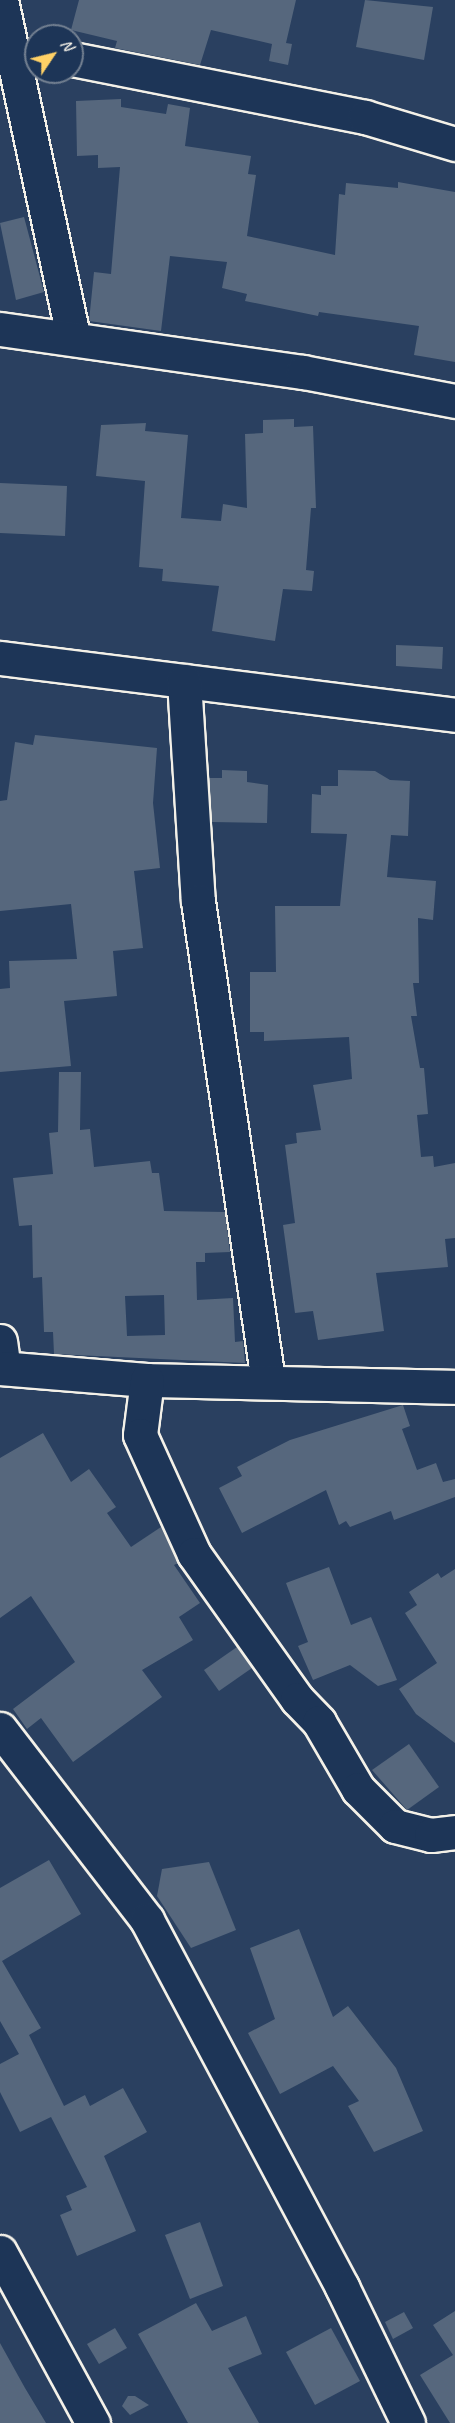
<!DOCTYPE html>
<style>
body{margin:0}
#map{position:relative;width:455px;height:2423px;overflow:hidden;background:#2a4060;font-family:Caveat,sans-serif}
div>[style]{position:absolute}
.building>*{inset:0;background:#56677d}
.roads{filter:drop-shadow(2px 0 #f4f1e8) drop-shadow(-2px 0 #f4f1e8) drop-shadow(0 2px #f4f1e8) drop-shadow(0 -2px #f4f1e8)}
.minor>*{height:33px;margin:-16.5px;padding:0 16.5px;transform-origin:16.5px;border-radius:16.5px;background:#1d3557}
span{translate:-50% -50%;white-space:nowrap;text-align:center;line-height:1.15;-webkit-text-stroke:4.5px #1d3557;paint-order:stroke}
.north{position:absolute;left:24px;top:24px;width:60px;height:60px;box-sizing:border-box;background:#1d3557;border:2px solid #738091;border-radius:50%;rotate:55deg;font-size:16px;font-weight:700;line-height:24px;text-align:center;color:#f4f1e8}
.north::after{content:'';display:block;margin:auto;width:21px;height:27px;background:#ffd166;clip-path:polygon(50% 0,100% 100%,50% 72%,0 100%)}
</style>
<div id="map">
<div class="building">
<div style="clip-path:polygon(79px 0,296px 0,286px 43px,292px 44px,288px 65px,269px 61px,272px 44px,211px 30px,200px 65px,115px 48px,117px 41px,71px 30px)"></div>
<div style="clip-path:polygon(365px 0,433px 7px,424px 60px,356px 47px)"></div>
<div style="clip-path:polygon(121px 99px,121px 107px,166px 114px,168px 104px,190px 108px,185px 146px,251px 156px,248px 174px,256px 175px,247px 236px,335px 255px,339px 194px,345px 195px,346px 183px,398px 188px,398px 182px,455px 192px,455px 362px,414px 355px,419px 326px,319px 312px,318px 316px,245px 301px,247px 294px,222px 288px,227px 262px,170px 256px,161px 331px,89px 321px,94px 272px,111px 274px,120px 167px,98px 168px,98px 155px,77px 156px,76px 101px)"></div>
<div style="clip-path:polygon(24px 217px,44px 292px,16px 300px,0 223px)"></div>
<div style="clip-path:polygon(294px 419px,294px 427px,313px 426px,316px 508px,311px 508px,306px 570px,314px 571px,312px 591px,283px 589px,275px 641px,212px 631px,219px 586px,162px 581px,163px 569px,139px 567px,145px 481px,96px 476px,101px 425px,146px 423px,145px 431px,188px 435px,181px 518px,221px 521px,223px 504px,247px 508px,245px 434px,263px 433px,263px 420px)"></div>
<div style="clip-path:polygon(0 483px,67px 486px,65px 536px,0 533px)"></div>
<div style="clip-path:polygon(396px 645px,443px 647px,442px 669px,396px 666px)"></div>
<div style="clip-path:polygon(35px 735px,157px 748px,153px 803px,160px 868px,134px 871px,143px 948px,113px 951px,117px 996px,64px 1001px,71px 1066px,0 1072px,0 989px,10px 988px,9px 961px,77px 959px,71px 904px,0 911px,0 801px,7px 800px,15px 742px,33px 745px)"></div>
<div style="clip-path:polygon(222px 770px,247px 771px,247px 782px,268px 785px,267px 823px,212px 822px,209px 778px,222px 778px)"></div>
<div style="clip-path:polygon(338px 770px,375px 771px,390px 780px,410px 781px,408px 836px,391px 835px,387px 877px,436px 881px,433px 920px,418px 918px,419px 983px,413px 983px,417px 1016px,411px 1016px,420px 1068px,424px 1068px,428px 1114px,417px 1115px,421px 1157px,433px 1156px,434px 1167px,455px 1163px,455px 1238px,445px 1239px,448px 1267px,376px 1273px,384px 1331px,318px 1340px,313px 1311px,295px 1313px,283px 1225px,295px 1223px,285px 1145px,297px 1143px,296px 1133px,321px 1130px,313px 1085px,352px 1079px,349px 1037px,264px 1041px,264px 1032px,250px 1032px,250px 972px,276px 972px,275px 906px,340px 906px,347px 834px,311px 833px,312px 794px,321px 795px,321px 786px,338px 786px)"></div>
<div style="clip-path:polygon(evenodd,59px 1072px,81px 1072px,80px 1130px,90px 1129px,94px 1167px,150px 1161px,152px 1173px,159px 1173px,164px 1211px,225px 1212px,230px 1252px,205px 1253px,205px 1262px,196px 1262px,197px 1300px,233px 1298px,235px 1342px,243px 1341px,245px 1363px,54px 1354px,53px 1332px,44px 1332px,42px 1277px,33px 1278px,32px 1225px,19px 1226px,13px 1178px,53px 1174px,49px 1133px,58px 1132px,59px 1072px,164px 1295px,165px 1335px,127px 1336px,125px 1296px,164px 1295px)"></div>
<div style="clip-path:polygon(403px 1405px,410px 1426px,402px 1429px,417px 1470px,436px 1463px,443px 1482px,455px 1479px,455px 1497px,394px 1520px,391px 1511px,350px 1527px,346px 1521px,339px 1525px,326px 1490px,242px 1533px,219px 1488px,242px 1476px,237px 1467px,290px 1440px)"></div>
<div style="clip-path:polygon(43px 1433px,71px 1482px,89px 1469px,116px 1507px,107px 1513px,131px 1547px,161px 1527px,178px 1563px,174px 1565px,200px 1603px,179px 1617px,193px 1640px,142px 1670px,162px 1697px,73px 1762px,41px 1718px,27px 1729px,13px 1709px,75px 1662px,31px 1596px,0 1618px,0 1458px)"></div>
<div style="clip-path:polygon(329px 1567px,351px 1625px,371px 1617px,397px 1680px,378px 1686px,350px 1665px,313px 1680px,298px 1646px,308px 1642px,286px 1583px)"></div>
<div style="clip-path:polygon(455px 1569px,455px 1743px,416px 1714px,399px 1689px,437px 1663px,405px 1613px,417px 1605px,409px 1592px,438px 1573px,441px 1578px)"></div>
<div style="clip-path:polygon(237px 1647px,252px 1668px,219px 1691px,204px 1670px)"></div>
<div style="clip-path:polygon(409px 1744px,439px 1787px,407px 1810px,372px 1770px)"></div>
<div style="clip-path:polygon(49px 1860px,81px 1914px,2px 1961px,41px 2028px,29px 2035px,64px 2106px,85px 2095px,90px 2106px,123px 2088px,147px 2132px,104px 2156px,136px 2231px,77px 2256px,60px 2215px,72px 2210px,66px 2196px,87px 2187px,51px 2117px,20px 2132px,0 2092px,0 2064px,19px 2054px,0 2021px,0 1888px)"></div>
<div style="clip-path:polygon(209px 1862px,236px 1930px,191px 1948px,157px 1896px,162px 1869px)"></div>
<div style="clip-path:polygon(299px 1929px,333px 2017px,348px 2006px,396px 2068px,423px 2131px,374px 2152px,348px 2106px,359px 2101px,333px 2066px,280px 2094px,248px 2033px,275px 2019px,250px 1948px)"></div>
<div style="clip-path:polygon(200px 2222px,223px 2286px,190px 2299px,165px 2235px)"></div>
<div style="clip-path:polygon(196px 2303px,212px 2331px,246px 2316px,262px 2354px,228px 2368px,259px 2423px,188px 2423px,138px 2334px)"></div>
<div style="clip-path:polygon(455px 2311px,455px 2423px,450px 2423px,420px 2375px,453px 2355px,433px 2325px)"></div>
<div style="clip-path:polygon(404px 2312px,413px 2328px,393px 2339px,385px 2322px)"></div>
<div style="clip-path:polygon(115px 2328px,127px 2348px,99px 2364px,87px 2344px)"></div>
<div style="clip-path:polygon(331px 2328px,360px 2381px,315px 2405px,286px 2352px)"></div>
<div style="clip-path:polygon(0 2343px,25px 2388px,46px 2423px,0 2423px)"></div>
<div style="clip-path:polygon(128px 2396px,135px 2396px,149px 2405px,130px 2415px,122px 2406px)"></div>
</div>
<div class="roads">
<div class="minor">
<div style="left:1px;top:0;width:345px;rotate:77.9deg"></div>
<div style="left:72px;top:59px;width:299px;rotate:11.2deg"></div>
<div style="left:365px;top:117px;width:94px;rotate:16.7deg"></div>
<div style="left:0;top:329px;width:306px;rotate:8.1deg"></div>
<div style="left:303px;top:372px;width:155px;rotate:10.8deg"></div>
<div style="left:0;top:658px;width:459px;rotate:7.1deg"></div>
<div style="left:184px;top:681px;width:220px;rotate:86.4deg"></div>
<div style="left:198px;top:901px;width:484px;rotate:81.7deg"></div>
<div style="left:0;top:1341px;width:27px;rotate:82deg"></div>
<div style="left:0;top:1368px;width:147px;rotate:4.7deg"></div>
<div style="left:147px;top:1380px;width:308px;rotate:1.3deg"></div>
<div style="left:147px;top:1380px;width:55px;rotate:97.3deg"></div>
<div style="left:140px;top:1435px;width:131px;rotate:65.6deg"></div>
<div style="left:194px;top:1554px;width:178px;rotate:54.6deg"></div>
<div style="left:297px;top:1699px;width:32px;rotate:46deg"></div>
<div style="left:319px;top:1722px;width:78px;rotate:59.8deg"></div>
<div style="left:358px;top:1789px;width:52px;rotate:45deg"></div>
<div style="left:395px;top:1826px;width:37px;rotate:14deg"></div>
<div style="left:431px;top:1835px;width:24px;rotate:-7deg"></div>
<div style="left:0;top:1729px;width:241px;rotate:52.4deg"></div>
<div style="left:147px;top:1920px;width:416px;rotate:62deg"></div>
<div style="left:342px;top:2287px;width:151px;rotate:64.1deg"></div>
<div style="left:0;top:2252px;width:195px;rotate:61.5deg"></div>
</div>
</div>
<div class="north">N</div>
</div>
